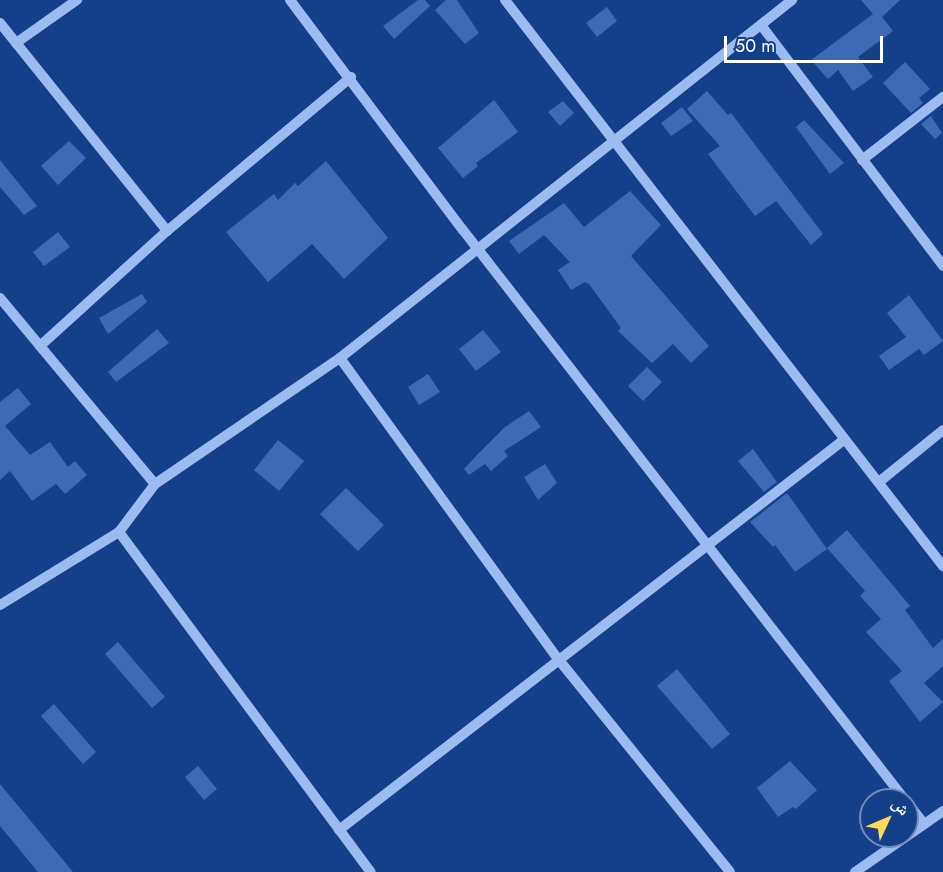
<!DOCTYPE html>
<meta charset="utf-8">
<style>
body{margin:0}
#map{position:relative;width:943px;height:872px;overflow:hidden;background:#14408a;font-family:Jost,"Noto Naskh Arabic",sans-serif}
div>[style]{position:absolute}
.building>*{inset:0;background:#3d6ab3}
.minor>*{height:10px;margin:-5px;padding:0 5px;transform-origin:5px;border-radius:5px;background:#9bbcf0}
span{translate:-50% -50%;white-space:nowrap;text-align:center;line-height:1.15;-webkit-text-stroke:4.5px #14408a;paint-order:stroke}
.north{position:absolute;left:859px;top:788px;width:60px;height:60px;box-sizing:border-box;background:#14408a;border:2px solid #728cb9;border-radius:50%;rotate:46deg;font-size:16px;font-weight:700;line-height:24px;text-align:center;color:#fff}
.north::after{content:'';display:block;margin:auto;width:21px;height:27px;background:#ffd95a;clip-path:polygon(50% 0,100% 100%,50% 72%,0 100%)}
.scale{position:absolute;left:724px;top:36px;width:159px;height:27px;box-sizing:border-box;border:3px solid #fff;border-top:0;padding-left:8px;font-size:18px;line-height:21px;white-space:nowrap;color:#fff;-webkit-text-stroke:4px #14408a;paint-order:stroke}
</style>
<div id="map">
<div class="building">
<div style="clip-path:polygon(418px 0,425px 0,430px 6px,394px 39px,383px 26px)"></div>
<div style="clip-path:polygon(446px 0,457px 0,479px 33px,465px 44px,435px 10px)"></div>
<div style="clip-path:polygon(861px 0,900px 0,882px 17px,893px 31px,858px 57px,873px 77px,853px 91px,838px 70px,828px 79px,811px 60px,873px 14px)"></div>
<div style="clip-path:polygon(607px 7px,617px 21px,597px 37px,586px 23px)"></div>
<div style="clip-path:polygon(905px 62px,930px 89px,919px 98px,923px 103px,911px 113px,883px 83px)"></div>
<div style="clip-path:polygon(707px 91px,728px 115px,731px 113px,823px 234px,811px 245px,776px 201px,755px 216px,708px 154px,720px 146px,687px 109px)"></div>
<div style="clip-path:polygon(494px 100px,518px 132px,476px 163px,478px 166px,463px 178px,438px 148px)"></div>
<div style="clip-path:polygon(563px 101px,574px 113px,560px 126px,548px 112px)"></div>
<div style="clip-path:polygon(682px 107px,693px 121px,671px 136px,661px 123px)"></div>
<div style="clip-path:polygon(931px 116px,942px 133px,935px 139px,921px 124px)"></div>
<div style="clip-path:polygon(804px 120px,844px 163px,830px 174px,796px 127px)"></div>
<div style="clip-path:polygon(69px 141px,86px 158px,58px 185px,41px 166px)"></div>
<div style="clip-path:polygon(0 160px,37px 206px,24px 215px,0 187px)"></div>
<div style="clip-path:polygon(326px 161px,388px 238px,344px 279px,312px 244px,268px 282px,226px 232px,274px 194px,278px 200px,295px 183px,298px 186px)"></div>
<div style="clip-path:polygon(630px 191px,661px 225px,631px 256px,709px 346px,691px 363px,673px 344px,652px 363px,618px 331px,621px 328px,589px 284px,585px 282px,571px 290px,558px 270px,570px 262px,544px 235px,519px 254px,509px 241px,564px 203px,584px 227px)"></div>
<div style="clip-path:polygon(58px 232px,70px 247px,44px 266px,33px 252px)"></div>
<div style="clip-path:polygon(142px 294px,147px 302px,108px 334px,99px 318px)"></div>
<div style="clip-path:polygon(909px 295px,943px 341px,924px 355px,919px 349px,889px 370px,879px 356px,906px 337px,887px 313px)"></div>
<div style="clip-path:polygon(157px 329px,169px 343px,116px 382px,108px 372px)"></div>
<div style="clip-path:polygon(483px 330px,501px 352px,476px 371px,459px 349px)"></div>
<div style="clip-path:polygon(647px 367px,662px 382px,643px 401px,628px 386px)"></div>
<div style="clip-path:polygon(428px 374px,440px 392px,419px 405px,408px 387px)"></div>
<div style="clip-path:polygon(18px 388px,31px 404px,5px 426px,30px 455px,50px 442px,68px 467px,75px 461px,87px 475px,65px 494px,56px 484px,32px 501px,10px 471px,0 480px,0 402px)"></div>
<div style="clip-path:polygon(529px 411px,541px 427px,504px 451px,508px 456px,491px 471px,485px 464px,469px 475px,464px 469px,477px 455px,505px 427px)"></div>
<div style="clip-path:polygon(278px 440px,304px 461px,279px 491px,254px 470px)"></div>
<div style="clip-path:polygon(753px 449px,777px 482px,764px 492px,738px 461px)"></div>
<div style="clip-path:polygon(545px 464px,557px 483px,538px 500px,524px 477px)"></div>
<div style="clip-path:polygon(346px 488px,384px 525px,358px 551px,320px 514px)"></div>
<div style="clip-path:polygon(787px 493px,827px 549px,795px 572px,775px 545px,773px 547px,750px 522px)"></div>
<div style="clip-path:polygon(847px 530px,910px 606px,905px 610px,933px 648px,943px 639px,943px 666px,924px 683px,943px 702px,920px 722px,889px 681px,902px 671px,866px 632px,881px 619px,860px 596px,865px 591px,827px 548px)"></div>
<div style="clip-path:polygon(118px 642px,165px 697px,152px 708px,105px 654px)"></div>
<div style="clip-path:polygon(677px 669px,730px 734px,712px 749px,657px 686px)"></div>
<div style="clip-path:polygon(54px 704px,96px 752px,83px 764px,41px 716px)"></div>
<div style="clip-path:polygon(790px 761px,817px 790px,796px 809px,793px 807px,778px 817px,757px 788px)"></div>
<div style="clip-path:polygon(198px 766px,217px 789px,204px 800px,185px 777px)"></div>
<div style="clip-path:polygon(0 784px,73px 872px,38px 872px,0 826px)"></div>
</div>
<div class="minor">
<div style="left:290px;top:0;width:288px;rotate:53.1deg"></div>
<div style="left:463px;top:230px;width:721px;rotate:52.21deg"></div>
<div style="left:505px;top:0;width:716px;rotate:52.27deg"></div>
<div style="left:0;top:23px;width:267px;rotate:51.2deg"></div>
<div style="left:761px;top:25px;width:302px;rotate:52.9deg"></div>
<div style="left:16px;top:43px;width:75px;rotate:-35.2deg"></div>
<div style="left:862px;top:160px;width:103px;rotate:-37.9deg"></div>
<div style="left:0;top:298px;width:242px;rotate:50.2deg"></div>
<div style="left:40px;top:346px;width:171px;rotate:-42.2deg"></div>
<div style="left:167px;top:231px;width:240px;rotate:-39.9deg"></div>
<div style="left:340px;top:358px;width:373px;rotate:54.1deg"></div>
<div style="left:559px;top:660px;width:272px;rotate:51.1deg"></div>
<div style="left:879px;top:482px;width:82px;rotate:-39.1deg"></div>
<div style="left:119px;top:532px;width:423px;rotate:53.5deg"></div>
<div style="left:0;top:605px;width:140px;rotate:-31.5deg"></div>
<div style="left:119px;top:532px;width:60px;rotate:-53.1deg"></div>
<div style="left:155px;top:484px;width:224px;rotate:-34.3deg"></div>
<div style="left:340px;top:358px;width:577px;rotate:-38.38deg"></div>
<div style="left:907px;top:802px;width:28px;rotate:52deg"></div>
<div style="left:339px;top:830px;width:639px;rotate:-37.69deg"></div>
<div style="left:855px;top:872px;width:107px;rotate:-34.7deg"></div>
</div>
<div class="north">ش</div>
<div class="scale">50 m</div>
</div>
